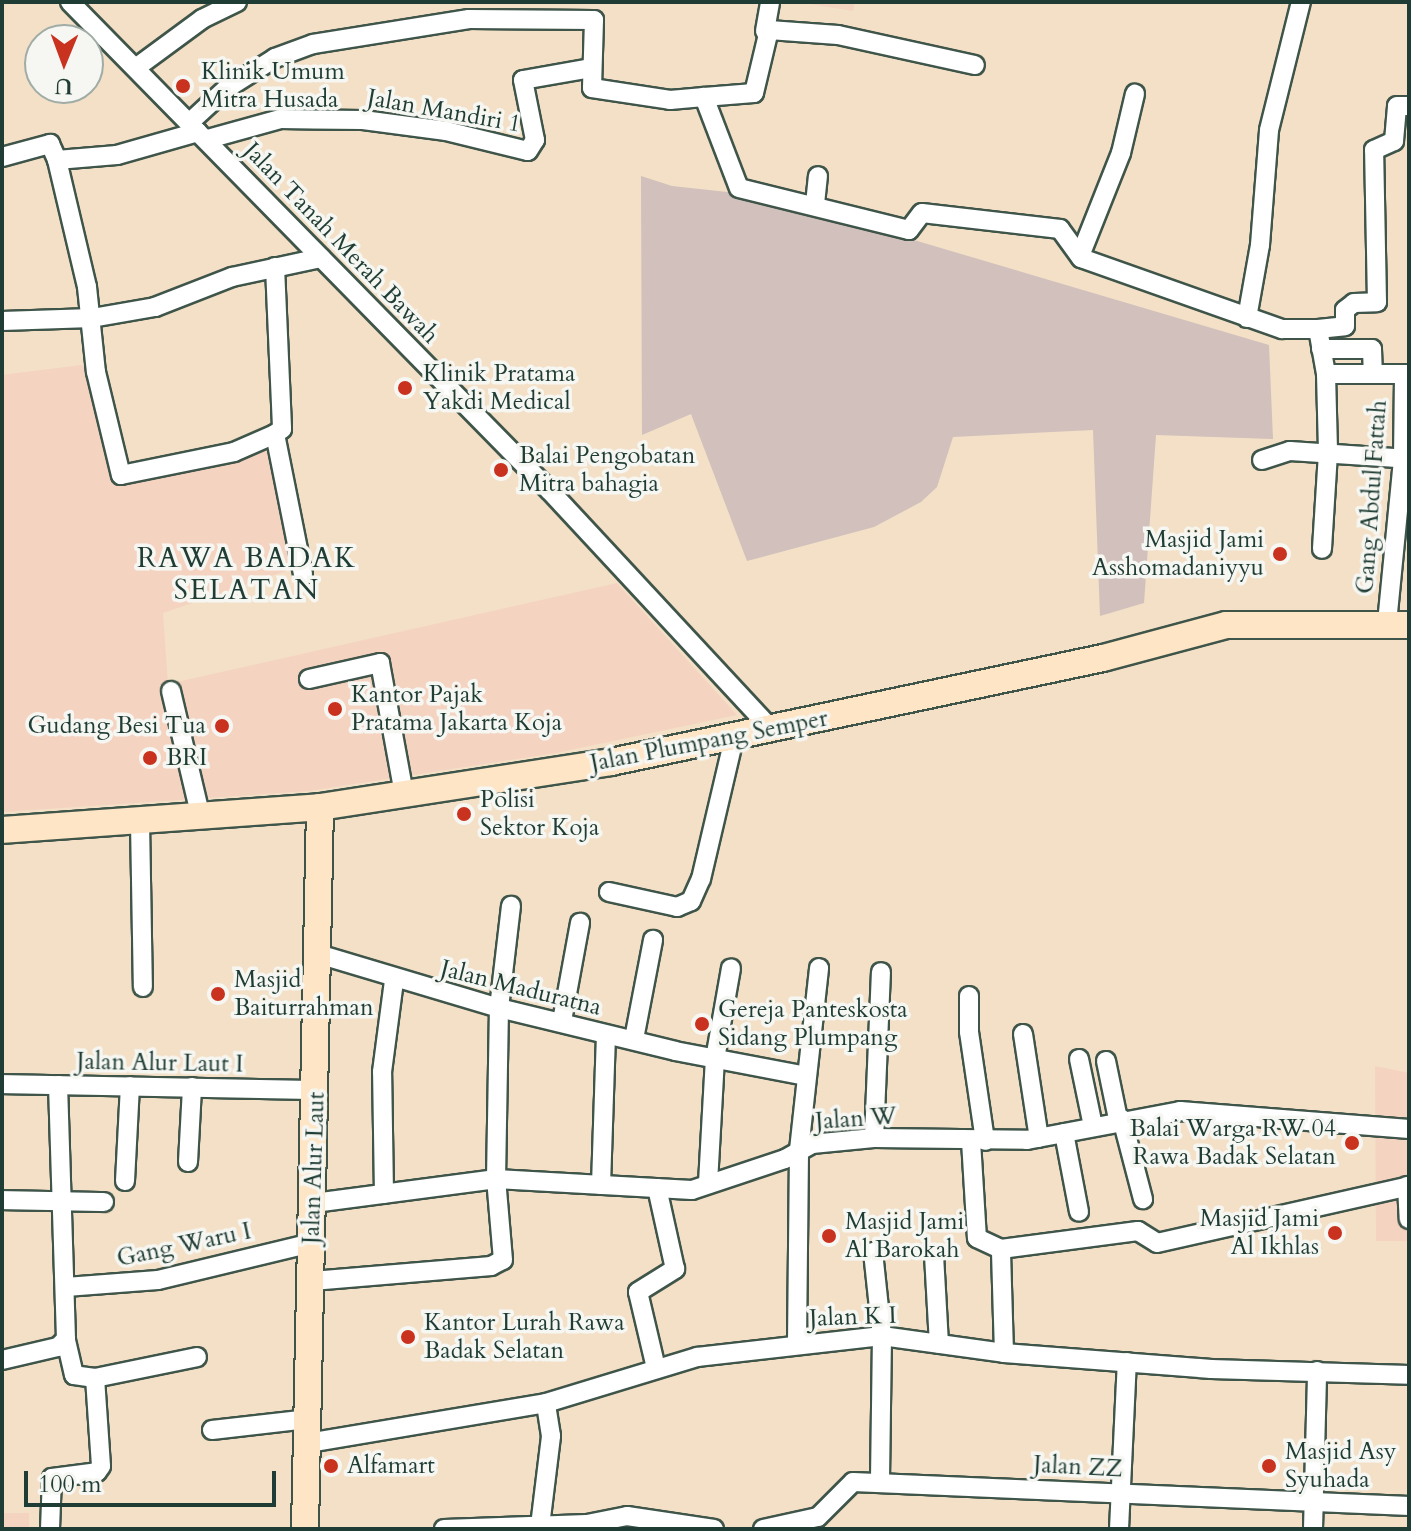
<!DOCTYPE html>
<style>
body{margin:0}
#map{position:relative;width:1411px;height:1531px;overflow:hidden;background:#f3e0c6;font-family:Cardo,serif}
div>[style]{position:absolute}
.built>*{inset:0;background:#f5d3c1}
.industrial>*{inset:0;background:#d1c0bc}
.roads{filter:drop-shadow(2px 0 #3f554a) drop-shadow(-2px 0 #3f554a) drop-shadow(0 2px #3f554a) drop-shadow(0 -2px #3f554a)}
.street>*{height:18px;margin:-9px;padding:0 9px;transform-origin:9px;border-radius:9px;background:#fff}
.secondary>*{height:26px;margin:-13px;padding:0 13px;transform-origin:13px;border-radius:13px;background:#fee5c5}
.dots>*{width:22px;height:22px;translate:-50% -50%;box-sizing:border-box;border:4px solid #f6f6f2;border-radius:50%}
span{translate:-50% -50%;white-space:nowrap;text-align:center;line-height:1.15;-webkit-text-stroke:7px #f6f6f2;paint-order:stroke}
.poi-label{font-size:24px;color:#1f3d34}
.left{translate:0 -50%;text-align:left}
.right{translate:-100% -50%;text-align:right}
.street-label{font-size:24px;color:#1f3d34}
.quarter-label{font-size:28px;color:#1f3d34;letter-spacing:2px}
.frame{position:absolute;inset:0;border:4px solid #1f3d34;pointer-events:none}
.north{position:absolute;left:24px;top:24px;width:80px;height:80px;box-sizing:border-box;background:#f6f6f2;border:2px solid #a0aca6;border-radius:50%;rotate:181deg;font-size:22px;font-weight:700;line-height:32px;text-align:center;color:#1f3d34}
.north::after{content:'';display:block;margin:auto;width:28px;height:36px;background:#c8321e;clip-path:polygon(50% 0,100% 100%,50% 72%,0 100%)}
.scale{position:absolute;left:24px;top:1471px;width:252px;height:36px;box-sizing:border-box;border:4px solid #1f3d34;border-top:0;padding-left:10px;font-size:24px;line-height:28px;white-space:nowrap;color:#1f3d34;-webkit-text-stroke:6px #f6f6f2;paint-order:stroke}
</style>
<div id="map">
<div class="built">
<div style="clip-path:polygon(798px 2px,855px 2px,853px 11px)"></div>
<div style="clip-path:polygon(98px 363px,112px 479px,267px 437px,295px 568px,163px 613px,168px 684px,617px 583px,737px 715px,556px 753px,309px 791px,2px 812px,2px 375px)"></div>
<div style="clip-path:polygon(1375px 1066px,1409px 1073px,1409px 1241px,1376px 1241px)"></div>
<div style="clip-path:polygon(2px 1513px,29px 1513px,29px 1529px,2px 1529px)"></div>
</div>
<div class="industrial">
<div style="clip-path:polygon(641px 176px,672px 186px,765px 196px,1269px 345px,1273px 439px,1156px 435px,1144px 603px,1100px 616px,1093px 430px,953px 437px,937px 487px,921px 502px,874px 527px,747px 561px,691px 414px,642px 435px)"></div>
</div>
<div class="roads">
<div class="street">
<div style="left:70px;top:2px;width:685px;rotate:45.53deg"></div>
<div style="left:550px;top:491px;width:326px;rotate:47.1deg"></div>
<div style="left:765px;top:31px;width:29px;rotate:-80deg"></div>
<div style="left:137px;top:67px;width:81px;rotate:-36.4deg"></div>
<div style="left:202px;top:19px;width:39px;rotate:-26deg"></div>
<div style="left:704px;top:97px;width:50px;rotate:-4.6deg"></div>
<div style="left:754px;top:93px;width:65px;rotate:-76.6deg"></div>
<div style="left:769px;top:30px;width:69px;rotate:4.1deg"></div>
<div style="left:838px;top:35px;width:140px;rotate:12.4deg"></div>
<div style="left:189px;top:123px;width:50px;rotate:-42.6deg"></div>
<div style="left:226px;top:89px;width:58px;rotate:-32.3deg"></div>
<div style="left:275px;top:58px;width:40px;rotate:-20.2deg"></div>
<div style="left:313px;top:44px;width:158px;rotate:-9.1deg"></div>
<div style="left:469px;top:19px;width:125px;rotate:0.5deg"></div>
<div style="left:594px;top:20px;width:68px;rotate:91.7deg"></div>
<div style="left:592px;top:88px;width:79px;rotate:8.7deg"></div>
<div style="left:670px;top:100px;width:34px;rotate:-5deg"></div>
<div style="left:704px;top:97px;width:97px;rotate:69deg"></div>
<div style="left:739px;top:188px;width:175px;rotate:13.9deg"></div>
<div style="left:909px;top:230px;width:21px;rotate:-53deg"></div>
<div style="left:922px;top:213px;width:139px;rotate:6.6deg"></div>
<div style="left:1060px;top:229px;width:36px;rotate:54deg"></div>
<div style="left:1081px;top:258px;width:213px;rotate:19.5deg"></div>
<div style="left:1282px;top:329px;width:36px"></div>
<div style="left:1318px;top:329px;width:46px;rotate:79.9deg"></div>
<div style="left:1326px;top:374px;width:79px;rotate:88.5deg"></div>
<div style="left:1328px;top:453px;width:96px;rotate:93.6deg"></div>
<div style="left:208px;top:139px;width:75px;rotate:-15.5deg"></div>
<div style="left:280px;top:119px;width:83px;rotate:0.7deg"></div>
<div style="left:363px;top:120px;width:84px;rotate:7.5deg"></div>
<div style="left:446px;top:131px;width:84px;rotate:13.7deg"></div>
<div style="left:528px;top:151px;width:13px;rotate:-58deg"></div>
<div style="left:535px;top:140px;width:61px;rotate:-101.3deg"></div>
<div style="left:523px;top:80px;width:70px;rotate:-9.9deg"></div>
<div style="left:2px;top:157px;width:50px;rotate:-15.2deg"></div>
<div style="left:50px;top:144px;width:17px;rotate:66deg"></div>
<div style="left:57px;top:160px;width:60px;rotate:-4.8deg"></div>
<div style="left:117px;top:155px;width:84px;rotate:-15.9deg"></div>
<div style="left:57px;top:160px;width:130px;rotate:76.7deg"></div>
<div style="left:87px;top:287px;width:85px;rotate:84deg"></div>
<div style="left:96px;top:372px;width:106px;rotate:76.4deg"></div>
<div style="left:121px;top:475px;width:115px;rotate:-11.5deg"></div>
<div style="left:234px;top:452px;width:45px;rotate:-23.7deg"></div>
<div style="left:815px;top:204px;width:28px;rotate:-84deg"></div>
<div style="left:1080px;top:256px;width:111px;rotate:-68.3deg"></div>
<div style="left:1121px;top:153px;width:61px;rotate:-76.7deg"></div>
<div style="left:275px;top:267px;width:162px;rotate:87.5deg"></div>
<div style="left:282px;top:429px;width:9px;rotate:144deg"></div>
<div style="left:275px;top:434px;width:143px;rotate:78.7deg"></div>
<div style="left:1247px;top:318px;width:74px;rotate:-79.9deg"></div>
<div style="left:1260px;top:245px;width:115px;rotate:-85.5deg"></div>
<div style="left:1269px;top:130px;width:132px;rotate:-76deg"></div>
<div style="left:2px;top:321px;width:90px;rotate:-1.9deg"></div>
<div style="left:92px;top:318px;width:64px;rotate:-9.9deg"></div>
<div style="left:155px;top:307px;width:83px;rotate:-21.3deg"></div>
<div style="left:232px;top:277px;width:91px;rotate:-12.1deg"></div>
<div style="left:1318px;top:329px;width:27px;rotate:-6deg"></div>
<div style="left:1345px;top:326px;width:16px;rotate:-90deg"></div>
<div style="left:1345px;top:310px;width:11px;rotate:-38deg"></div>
<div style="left:1354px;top:303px;width:23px;rotate:-2deg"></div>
<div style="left:1377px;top:302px;width:152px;rotate:-91.1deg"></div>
<div style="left:1374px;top:150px;width:22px;rotate:-24deg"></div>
<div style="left:1394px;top:141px;width:35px;rotate:-85deg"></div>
<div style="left:1397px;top:106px;width:12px"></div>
<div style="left:1321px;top:349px;width:51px"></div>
<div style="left:1372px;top:349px;width:24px;rotate:88deg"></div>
<div style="left:1326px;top:374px;width:83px"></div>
<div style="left:1262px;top:460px;width:29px;rotate:-18deg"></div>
<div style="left:1290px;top:451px;width:119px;rotate:3.8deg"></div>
<div style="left:1387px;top:623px;width:165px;rotate:-84.4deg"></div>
<div style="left:1403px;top:459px;width:85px;rotate:-89.3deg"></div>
<div style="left:309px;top:679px;width:73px;rotate:-12.7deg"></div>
<div style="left:380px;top:663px;width:133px;rotate:79.6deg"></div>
<div style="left:171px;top:691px;width:130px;rotate:76.7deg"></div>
<div style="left:140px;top:822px;width:165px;rotate:89deg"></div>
<div style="left:609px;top:892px;width:70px;rotate:12.4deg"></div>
<div style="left:677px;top:907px;width:15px;rotate:-23deg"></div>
<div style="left:691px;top:901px;width:24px;rotate:-66deg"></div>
<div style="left:701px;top:879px;width:145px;rotate:-76.8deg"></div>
<div style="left:318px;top:954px;width:189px;rotate:16.6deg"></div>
<div style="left:499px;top:1008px;width:181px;rotate:13.7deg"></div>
<div style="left:675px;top:1051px;width:133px;rotate:10.8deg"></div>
<div style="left:969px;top:996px;width:36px;rotate:90deg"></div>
<div style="left:969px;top:1032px;width:110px;rotate:81.6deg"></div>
<div style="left:562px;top:1021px;width:100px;rotate:-79.6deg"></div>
<div style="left:1023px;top:1034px;width:105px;rotate:81.3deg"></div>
<div style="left:634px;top:1039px;width:101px;rotate:-79.1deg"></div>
<div style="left:1079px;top:1059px;width:68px;rotate:78.2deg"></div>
<div style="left:1106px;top:1061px;width:59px;rotate:78.3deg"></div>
<div style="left:2px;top:1084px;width:314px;rotate:1.1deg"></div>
<div style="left:1122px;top:1119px;width:83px;rotate:75.3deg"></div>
<div style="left:1064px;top:1133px;width:80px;rotate:79.2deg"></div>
<div style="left:874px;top:1138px;width:166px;rotate:-87.6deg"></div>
<div style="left:971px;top:1141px;width:97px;rotate:86.5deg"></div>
<div style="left:977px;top:1238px;width:26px;rotate:25deg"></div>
<div style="left:188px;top:1162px;width:75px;rotate:-86.9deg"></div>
<div style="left:125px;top:1181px;width:95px;rotate:-87deg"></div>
<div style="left:708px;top:1183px;width:124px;rotate:-86.8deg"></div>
<div style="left:715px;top:1059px;width:92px;rotate:-80deg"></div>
<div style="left:601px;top:1185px;width:150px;rotate:-88.1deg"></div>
<div style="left:1407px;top:1186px;width:33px;rotate:87deg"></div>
<div style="left:384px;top:1194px;width:122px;rotate:-90.9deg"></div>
<div style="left:382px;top:1072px;width:92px;rotate:-82.5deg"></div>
<div style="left:2px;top:1200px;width:102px;rotate:1.1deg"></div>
<div style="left:314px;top:1203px;width:184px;rotate:-7.5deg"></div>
<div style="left:496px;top:1179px;width:196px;rotate:3.2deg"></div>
<div style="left:692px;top:1190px;width:98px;rotate:-18.4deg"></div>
<div style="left:785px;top:1159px;width:31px;rotate:-29deg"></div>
<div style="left:812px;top:1144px;width:62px;rotate:-5.5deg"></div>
<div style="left:874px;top:1138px;width:153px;rotate:0.7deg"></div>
<div style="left:1027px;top:1140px;width:156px;rotate:-10.7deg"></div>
<div style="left:1180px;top:1111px;width:230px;rotate:4.5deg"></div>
<div style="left:873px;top:1252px;width:84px;rotate:83.9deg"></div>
<div style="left:882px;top:1336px;width:146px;rotate:90.8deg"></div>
<div style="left:934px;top:1255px;width:89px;rotate:86.8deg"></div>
<div style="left:312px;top:1281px;width:180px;rotate:-4.8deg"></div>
<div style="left:491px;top:1266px;width:13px;rotate:-27deg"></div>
<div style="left:503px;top:1260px;width:81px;rotate:-94.9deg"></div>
<div style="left:496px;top:1179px;width:171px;rotate:-89deg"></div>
<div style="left:499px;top:1008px;width:103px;rotate:-83.3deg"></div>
<div style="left:66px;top:1287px;width:92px;rotate:-4.4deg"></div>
<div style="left:158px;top:1280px;width:158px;rotate:-13.5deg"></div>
<div style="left:797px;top:1343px;width:193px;rotate:-89.4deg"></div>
<div style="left:799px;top:1150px;width:183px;rotate:-83.7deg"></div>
<div style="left:1004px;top:1353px;width:104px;rotate:-91.7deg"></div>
<div style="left:1001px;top:1249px;width:138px;rotate:-7.5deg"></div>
<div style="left:1138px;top:1231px;width:22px;rotate:32deg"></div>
<div style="left:1157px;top:1243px;width:258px;rotate:-12.7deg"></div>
<div style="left:2px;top:1360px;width:57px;rotate:-13.1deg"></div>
<div style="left:58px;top:1347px;width:11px;rotate:-45deg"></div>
<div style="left:66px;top:1339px;width:254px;rotate:-91.8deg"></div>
<div style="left:656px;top:1368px;width:78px;rotate:-103.3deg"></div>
<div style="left:638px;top:1292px;width:44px;rotate:-31.9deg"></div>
<div style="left:675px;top:1269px;width:83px;rotate:-102.5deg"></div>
<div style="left:95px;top:1378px;width:104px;rotate:-11.6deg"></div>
<div style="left:212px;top:1430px;width:98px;rotate:-6.5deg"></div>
<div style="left:308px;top:1443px;width:241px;rotate:-9.5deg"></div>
<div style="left:546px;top:1403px;width:158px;rotate:-16.9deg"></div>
<div style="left:697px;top:1357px;width:186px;rotate:-6.5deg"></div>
<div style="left:882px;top:1336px;width:123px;rotate:7.9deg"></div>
<div style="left:1004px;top:1353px;width:208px;rotate:4.4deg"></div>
<div style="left:1211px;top:1369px;width:198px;rotate:1.7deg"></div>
<div style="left:540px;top:1526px;width:91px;rotate:-83deg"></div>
<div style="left:551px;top:1436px;width:33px;rotate:-99deg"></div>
<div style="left:50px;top:1529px;width:51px;rotate:-87.8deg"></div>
<div style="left:52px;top:1478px;width:45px;rotate:-7.6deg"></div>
<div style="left:97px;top:1472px;width:7px;rotate:-56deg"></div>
<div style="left:101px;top:1466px;width:88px;rotate:-93.9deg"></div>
<div style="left:95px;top:1378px;width:21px;rotate:-172deg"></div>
<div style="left:74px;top:1375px;width:37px;rotate:-103deg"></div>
<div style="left:444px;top:1529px;width:143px;rotate:-2deg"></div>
<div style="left:587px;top:1524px;width:41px;rotate:-11.3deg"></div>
<div style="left:627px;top:1516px;width:88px;rotate:8.5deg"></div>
<div style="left:763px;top:1529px;width:56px;rotate:-12.3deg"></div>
<div style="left:818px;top:1517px;width:49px;rotate:-45deg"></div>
<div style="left:853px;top:1482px;width:557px;rotate:2.47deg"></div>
<div style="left:1119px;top:1529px;width:167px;rotate:-87.3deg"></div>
<div style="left:1313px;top:1529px;width:158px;rotate:-88.5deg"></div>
</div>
<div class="secondary">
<div style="left:2px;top:830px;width:319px;rotate:-4.1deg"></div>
<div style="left:320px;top:807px;width:294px;rotate:-8.8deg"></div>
<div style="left:611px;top:762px;width:503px;rotate:-11.94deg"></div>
<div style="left:1103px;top:658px;width:127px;rotate:-15deg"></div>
<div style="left:1226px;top:625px;width:183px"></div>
<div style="left:305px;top:1529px;width:722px;rotate:-88.81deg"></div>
</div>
</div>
<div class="dots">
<div style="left:183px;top:86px;background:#c8321e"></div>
<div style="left:405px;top:388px;background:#c8321e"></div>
<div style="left:501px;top:470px;background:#c8321e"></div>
<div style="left:1280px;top:554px;background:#c8321e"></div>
<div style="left:335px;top:709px;background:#c8321e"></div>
<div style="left:222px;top:726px;background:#c8321e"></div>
<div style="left:150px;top:758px;background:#c8321e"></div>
<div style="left:464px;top:814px;background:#c8321e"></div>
<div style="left:218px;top:994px;background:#c8321e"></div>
<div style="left:702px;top:1024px;background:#c8321e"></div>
<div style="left:1352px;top:1143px;background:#c8321e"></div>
<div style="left:1335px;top:1233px;background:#c8321e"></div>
<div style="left:829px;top:1236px;background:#c8321e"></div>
<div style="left:408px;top:1337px;background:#c8321e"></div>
<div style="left:331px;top:1466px;background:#c8321e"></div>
<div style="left:1269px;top:1466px;background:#c8321e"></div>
</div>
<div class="poi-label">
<span class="left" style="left:201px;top:86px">Klinik Umum<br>Mitra Husada</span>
<span class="left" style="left:423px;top:388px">Klinik Pratama<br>Yakdi Medical</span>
<span class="left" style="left:519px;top:470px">Balai Pengobatan<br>Mitra bahagia</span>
<span class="right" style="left:1264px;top:554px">Masjid Jami<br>Asshomadaniyyu</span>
<span class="left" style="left:351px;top:709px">Kantor Pajak<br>Pratama Jakarta Koja</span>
<span class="right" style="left:206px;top:726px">Gudang Besi Tua</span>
<span class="left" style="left:166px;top:758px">BRI</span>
<span class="left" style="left:480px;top:814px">Polisi<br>Sektor Koja</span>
<span class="left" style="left:234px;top:994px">Masjid<br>Baiturrahman</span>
<span class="left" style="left:718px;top:1024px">Gereja Panteskosta<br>Sidang Plumpang</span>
<span class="right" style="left:1336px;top:1143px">Balai Warga RW 04<br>Rawa Badak Selatan</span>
<span class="right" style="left:1319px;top:1233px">Masjid Jami<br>Al Ikhlas</span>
<span class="left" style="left:845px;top:1236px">Masjid Jami<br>Al Barokah</span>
<span class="left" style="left:424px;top:1337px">Kantor Lurah Rawa<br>Badak Selatan</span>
<span class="left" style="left:1285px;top:1466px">Masjid Asy<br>Syuhada</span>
<span class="left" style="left:347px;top:1466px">Alfamart</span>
</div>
<div class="street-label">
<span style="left:444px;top:111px;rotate:10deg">Jalan Mandiri 1</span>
<span style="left:341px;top:243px;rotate:46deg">Jalan Tanah Merah Bawah</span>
<span style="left:1372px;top:497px;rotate:-86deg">Gang Abdul Fattah</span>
<span style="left:709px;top:741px;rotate:-11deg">Jalan Plumpang Semper</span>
<span style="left:521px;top:988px;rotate:14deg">Jalan Maduratna</span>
<span style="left:160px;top:1063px;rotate:1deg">Jalan Alur Laut I</span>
<span style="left:856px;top:1119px;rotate:-4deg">Jalan W</span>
<span style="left:314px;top:1168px;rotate:-88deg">Jalan Alur Laut</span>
<span style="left:184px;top:1245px;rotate:-12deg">Gang Waru I</span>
<span style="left:853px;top:1317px;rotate:-2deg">Jalan K I</span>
<span style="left:1078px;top:1467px;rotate:3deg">Jalan ZZ</span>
</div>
<div class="quarter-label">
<span style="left:247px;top:574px">RAWA BADAK<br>SELATAN</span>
</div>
<div class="frame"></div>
<div class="north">U</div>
<div class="scale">100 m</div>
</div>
